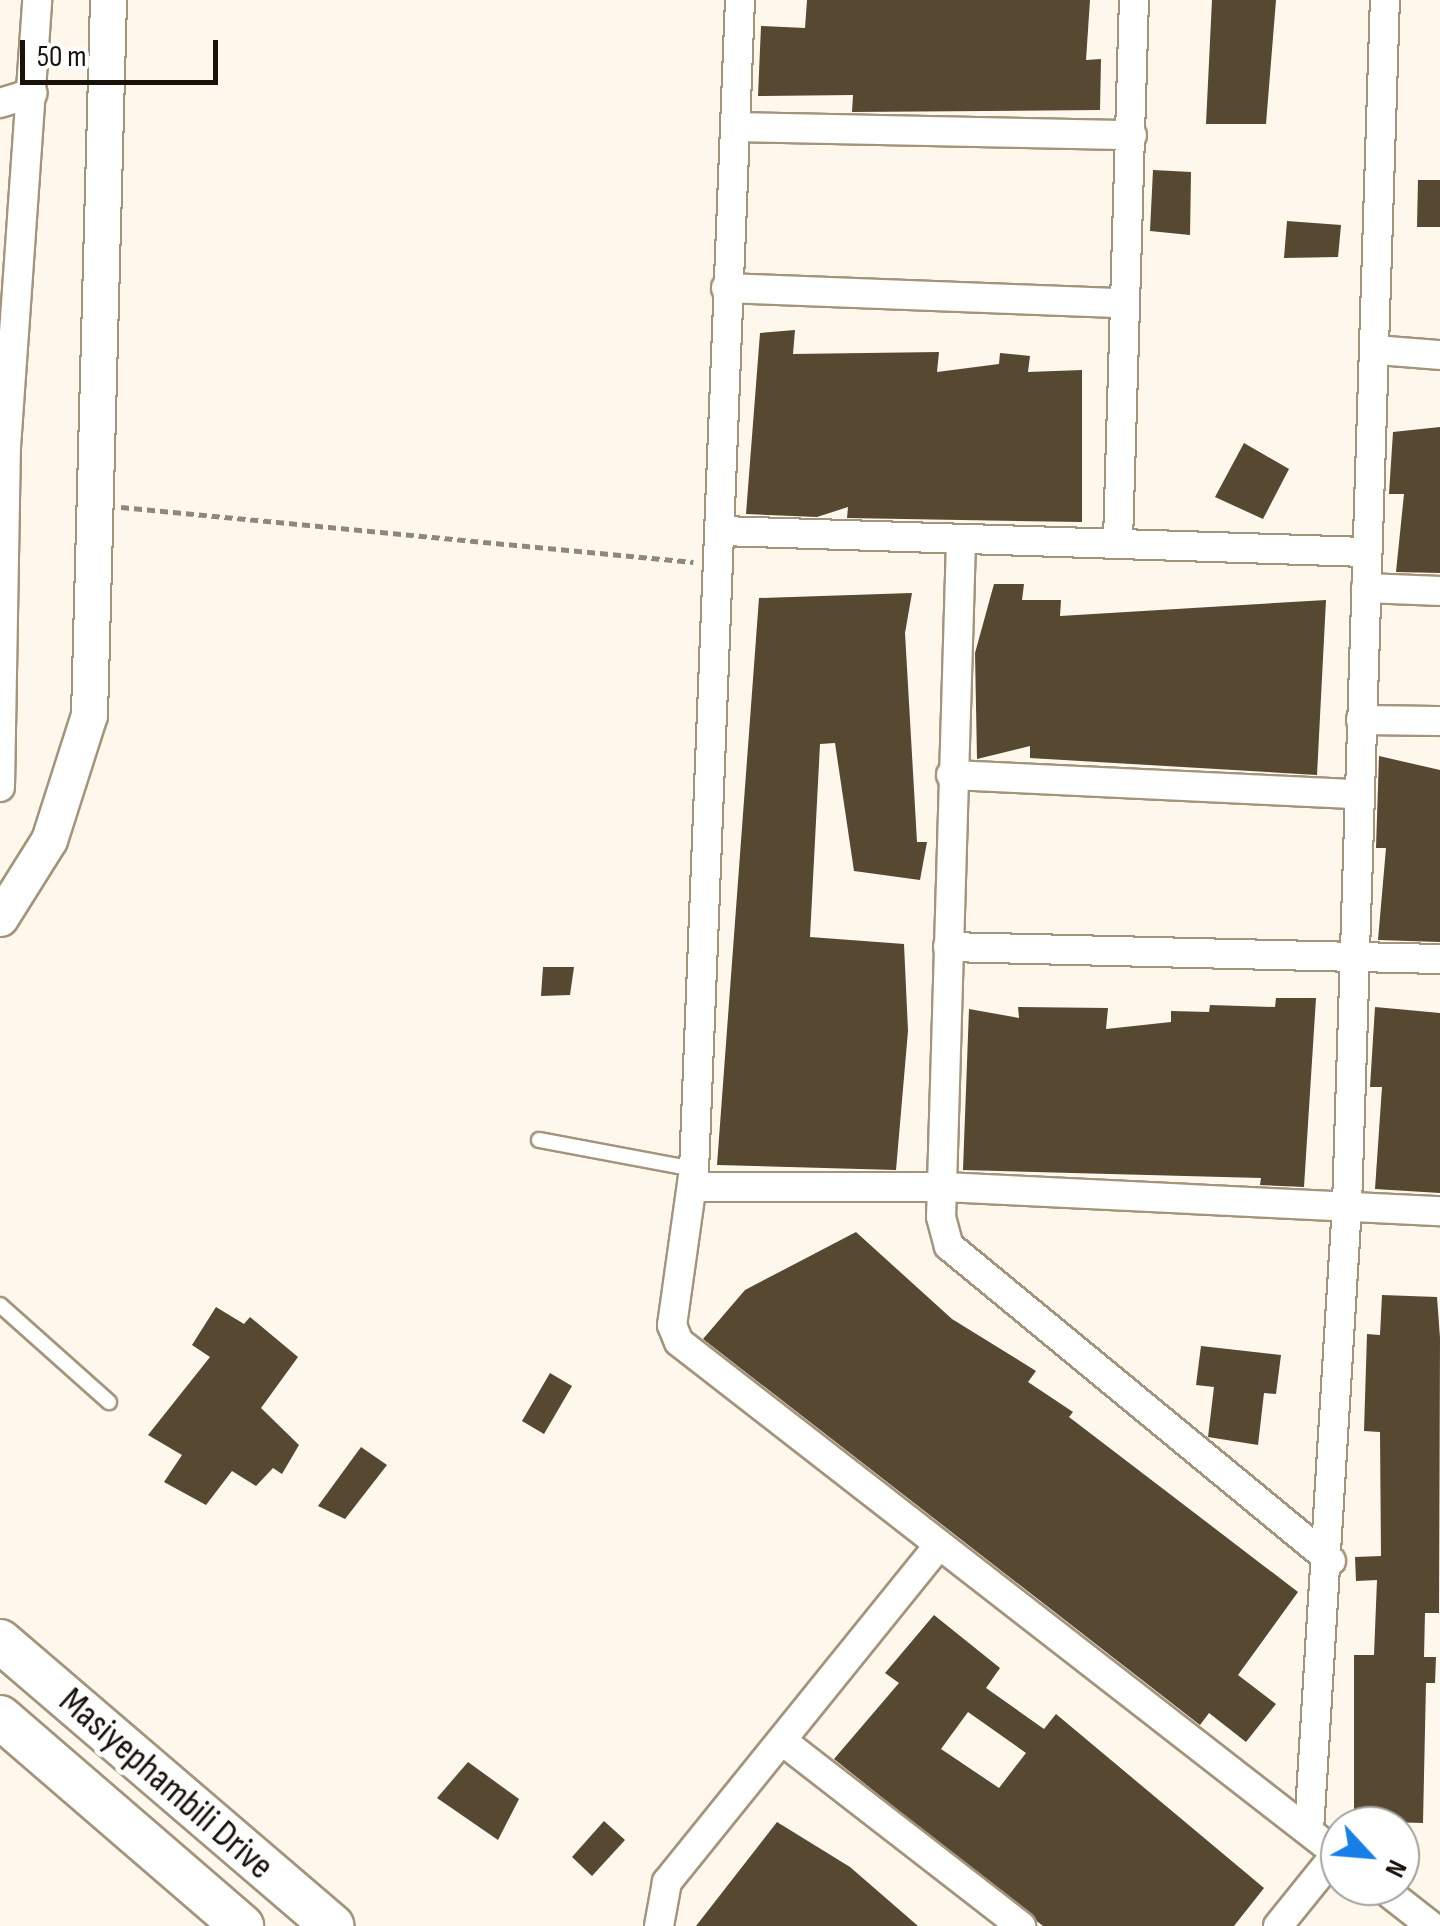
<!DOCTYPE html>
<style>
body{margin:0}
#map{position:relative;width:1440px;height:1926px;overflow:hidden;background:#fdf7ec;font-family:"Sofia Sans Condensed",sans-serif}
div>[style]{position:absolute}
.building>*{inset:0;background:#564831}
.path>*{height:5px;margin-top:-2.5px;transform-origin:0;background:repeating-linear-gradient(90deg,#8d877d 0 8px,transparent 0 13px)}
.roads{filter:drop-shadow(2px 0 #a4947b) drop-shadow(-2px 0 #a4947b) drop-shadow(0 2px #a4947b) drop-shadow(0 -2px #a4947b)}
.service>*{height:14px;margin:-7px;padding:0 7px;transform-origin:7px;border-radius:7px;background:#fff}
.minor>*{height:28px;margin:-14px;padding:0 14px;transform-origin:14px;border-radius:14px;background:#fff}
.tertiary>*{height:35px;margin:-17.5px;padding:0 17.5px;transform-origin:17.5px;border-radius:17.5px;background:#fff}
.primary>*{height:42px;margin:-21px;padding:0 21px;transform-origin:21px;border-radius:21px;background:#fff}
span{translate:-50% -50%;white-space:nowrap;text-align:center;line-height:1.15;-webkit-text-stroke:10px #fff;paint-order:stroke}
.street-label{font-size:38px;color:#181209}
.north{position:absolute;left:1320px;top:1806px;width:100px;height:100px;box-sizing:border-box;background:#fff;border:2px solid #a3a09d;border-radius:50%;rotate:116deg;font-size:28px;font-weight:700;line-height:40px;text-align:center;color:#181209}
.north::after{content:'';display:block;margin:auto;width:35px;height:45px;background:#187fe7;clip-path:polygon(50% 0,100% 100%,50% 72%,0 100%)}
.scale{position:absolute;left:20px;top:40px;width:198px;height:45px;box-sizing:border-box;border:5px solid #181209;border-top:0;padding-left:12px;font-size:30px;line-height:35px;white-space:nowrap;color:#181209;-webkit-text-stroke:8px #fff;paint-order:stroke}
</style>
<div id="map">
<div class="building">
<div style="clip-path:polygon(807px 0,1090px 0,1086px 60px,1101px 59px,1100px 110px,852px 112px,853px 95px,758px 96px,761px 26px,805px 28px)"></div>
<div style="clip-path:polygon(1212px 0,1276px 0,1266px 124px,1206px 124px)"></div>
<div style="clip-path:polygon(1153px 170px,1191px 172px,1190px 235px,1150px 231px)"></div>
<div style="clip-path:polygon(1418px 180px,1440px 180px,1440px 227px,1417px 227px)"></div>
<div style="clip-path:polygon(1287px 221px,1341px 225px,1338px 257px,1284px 258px)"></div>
<div style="clip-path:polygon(795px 330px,793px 354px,939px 352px,937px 372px,999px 364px,1000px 353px,1030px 356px,1028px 372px,1082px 370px,1082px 522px,847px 518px,848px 507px,817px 517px,746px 514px,760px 333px)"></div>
<div style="clip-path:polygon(1440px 427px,1440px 573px,1396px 572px,1404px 494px,1389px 494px,1393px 432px)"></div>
<div style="clip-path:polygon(1244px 443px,1289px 469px,1263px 519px,1215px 497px)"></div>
<div style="clip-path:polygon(994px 584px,1024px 584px,1022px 600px,1061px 600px,1060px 616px,1326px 600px,1317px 775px,1030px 758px,1030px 746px,977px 759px,975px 653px)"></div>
<div style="clip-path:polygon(912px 593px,905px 633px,917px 842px,927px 842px,920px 880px,854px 871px,835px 743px,820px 744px,810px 937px,904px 944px,908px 1031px,896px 1170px,717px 1165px,759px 598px)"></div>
<div style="clip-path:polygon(1379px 756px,1440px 770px,1440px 942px,1378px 940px,1386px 848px,1376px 848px)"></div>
<div style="clip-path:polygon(543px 967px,574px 967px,570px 995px,541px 996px)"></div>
<div style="clip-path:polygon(1276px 998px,1316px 998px,1304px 1187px,1260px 1185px,1261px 1178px,963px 1170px,969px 1009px,1019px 1018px,1018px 1007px,1108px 1008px,1106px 1029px,1171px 1022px,1171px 1011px,1209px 1012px,1210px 1005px,1275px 1007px)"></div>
<div style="clip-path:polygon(1375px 1007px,1440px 1013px,1440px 1193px,1375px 1189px,1382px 1087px,1370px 1087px)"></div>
<div style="clip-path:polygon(856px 1232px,952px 1319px,1036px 1371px,1028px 1382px,1073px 1412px,1069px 1417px,1298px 1592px,1238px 1675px,1276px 1704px,1246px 1742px,1209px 1713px,1200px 1725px,703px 1339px,745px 1290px)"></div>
<div style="clip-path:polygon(1382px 1295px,1437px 1297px,1440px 1338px,1439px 1613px,1425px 1613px,1424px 1657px,1436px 1657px,1435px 1683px,1426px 1683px,1423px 1823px,1354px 1821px,1354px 1655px,1374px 1655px,1377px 1580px,1356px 1581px,1355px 1557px,1381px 1556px,1380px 1432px,1364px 1431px,1367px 1334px,1380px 1335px)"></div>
<div style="clip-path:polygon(216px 1307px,244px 1324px,250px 1317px,298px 1357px,261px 1408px,299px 1445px,282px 1474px,273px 1468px,256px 1486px,232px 1471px,206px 1505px,164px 1482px,182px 1455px,148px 1435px,210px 1357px,192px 1345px)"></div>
<div style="clip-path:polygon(1201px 1346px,1281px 1355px,1276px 1394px,1264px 1393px,1258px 1445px,1208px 1437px,1214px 1387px,1196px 1385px)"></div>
<div style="clip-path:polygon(550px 1373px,572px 1386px,544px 1434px,522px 1421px)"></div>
<div style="clip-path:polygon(361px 1447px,387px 1465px,345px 1519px,318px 1506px)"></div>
<div style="clip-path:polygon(evenodd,934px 1615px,1000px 1668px,986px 1688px,1044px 1729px,1056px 1714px,1264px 1888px,1234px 1926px,1043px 1926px,834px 1759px,899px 1683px,885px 1673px,934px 1615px,968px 1712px,1026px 1753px,999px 1788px,941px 1749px,968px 1712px)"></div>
<div style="clip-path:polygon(468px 1762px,519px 1799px,498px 1840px,437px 1798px)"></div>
<div style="clip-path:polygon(604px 1821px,625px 1840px,592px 1876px,572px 1857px)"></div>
<div style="clip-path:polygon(777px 1822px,850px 1867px,918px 1926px,696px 1926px)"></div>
</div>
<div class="path">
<div style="left:121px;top:507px;width:575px;rotate:5.49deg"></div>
</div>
<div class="roads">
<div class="service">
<div style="left:539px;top:1140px;width:158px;rotate:10.6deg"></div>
<div style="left:0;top:1305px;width:146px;rotate:41.7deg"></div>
</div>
<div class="minor">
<div style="left:740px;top:0;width:1170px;rotate:92.25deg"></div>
<div style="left:694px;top:1169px;width:158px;rotate:98deg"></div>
<div style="left:672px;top:1325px;width:18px;rotate:68deg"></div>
<div style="left:679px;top:1342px;width:837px;rotate:37.87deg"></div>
<div style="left:0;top:103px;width:34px;rotate:-17deg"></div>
<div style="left:736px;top:127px;width:396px;rotate:1.2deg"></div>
<div style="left:726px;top:288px;width:396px;rotate:2.2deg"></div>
<div style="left:1376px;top:350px;width:64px;rotate:4.5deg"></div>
<div style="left:722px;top:531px;width:644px;rotate:1.87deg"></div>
<div style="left:961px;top:541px;width:676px;rotate:91.69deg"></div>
<div style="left:941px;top:1217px;width:30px;rotate:75deg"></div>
<div style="left:949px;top:1246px;width:495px;rotate:39.5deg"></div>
<div style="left:1118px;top:541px;width:541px;rotate:-88.31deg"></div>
<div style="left:1366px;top:588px;width:74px;rotate:2.3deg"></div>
<div style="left:1361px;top:720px;width:79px;rotate:0.7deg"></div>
<div style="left:951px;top:775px;width:403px;rotate:2.7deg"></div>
<div style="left:0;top:787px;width:340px;rotate:-89deg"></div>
<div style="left:6px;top:447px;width:448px;rotate:-86deg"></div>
<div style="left:948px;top:947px;width:492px;rotate:1.4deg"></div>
<div style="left:693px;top:1187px;width:251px"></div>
<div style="left:944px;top:1187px;width:497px;rotate:2.8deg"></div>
<div style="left:785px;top:1743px;width:299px;rotate:37.8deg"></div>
<div style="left:1309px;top:1830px;width:625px;rotate:-86.52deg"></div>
<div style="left:1347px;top:1206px;width:1207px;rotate:-88.2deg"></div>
<div style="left:1380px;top:1886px;width:65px;rotate:38.1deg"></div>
<div style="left:659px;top:1926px;width:45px;rotate:-79.7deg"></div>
<div style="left:667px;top:1882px;width:430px;rotate:-51.1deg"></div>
<div style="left:1278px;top:1926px;width:94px;rotate:-51.1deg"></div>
</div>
<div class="tertiary">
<div style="left:0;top:918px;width:92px;rotate:-57.9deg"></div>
<div style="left:49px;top:840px;width:131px;rotate:-72.3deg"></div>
<div style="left:89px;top:715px;width:715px;rotate:-88.48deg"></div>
</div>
<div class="primary">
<div style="left:0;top:1641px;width:438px;rotate:40.6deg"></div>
<div style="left:0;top:1717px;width:320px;rotate:40.8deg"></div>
</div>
</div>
<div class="street-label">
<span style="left:166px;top:1784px;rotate:41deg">Masiyephambili Drive</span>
</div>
<div class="north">N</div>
<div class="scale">50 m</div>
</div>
